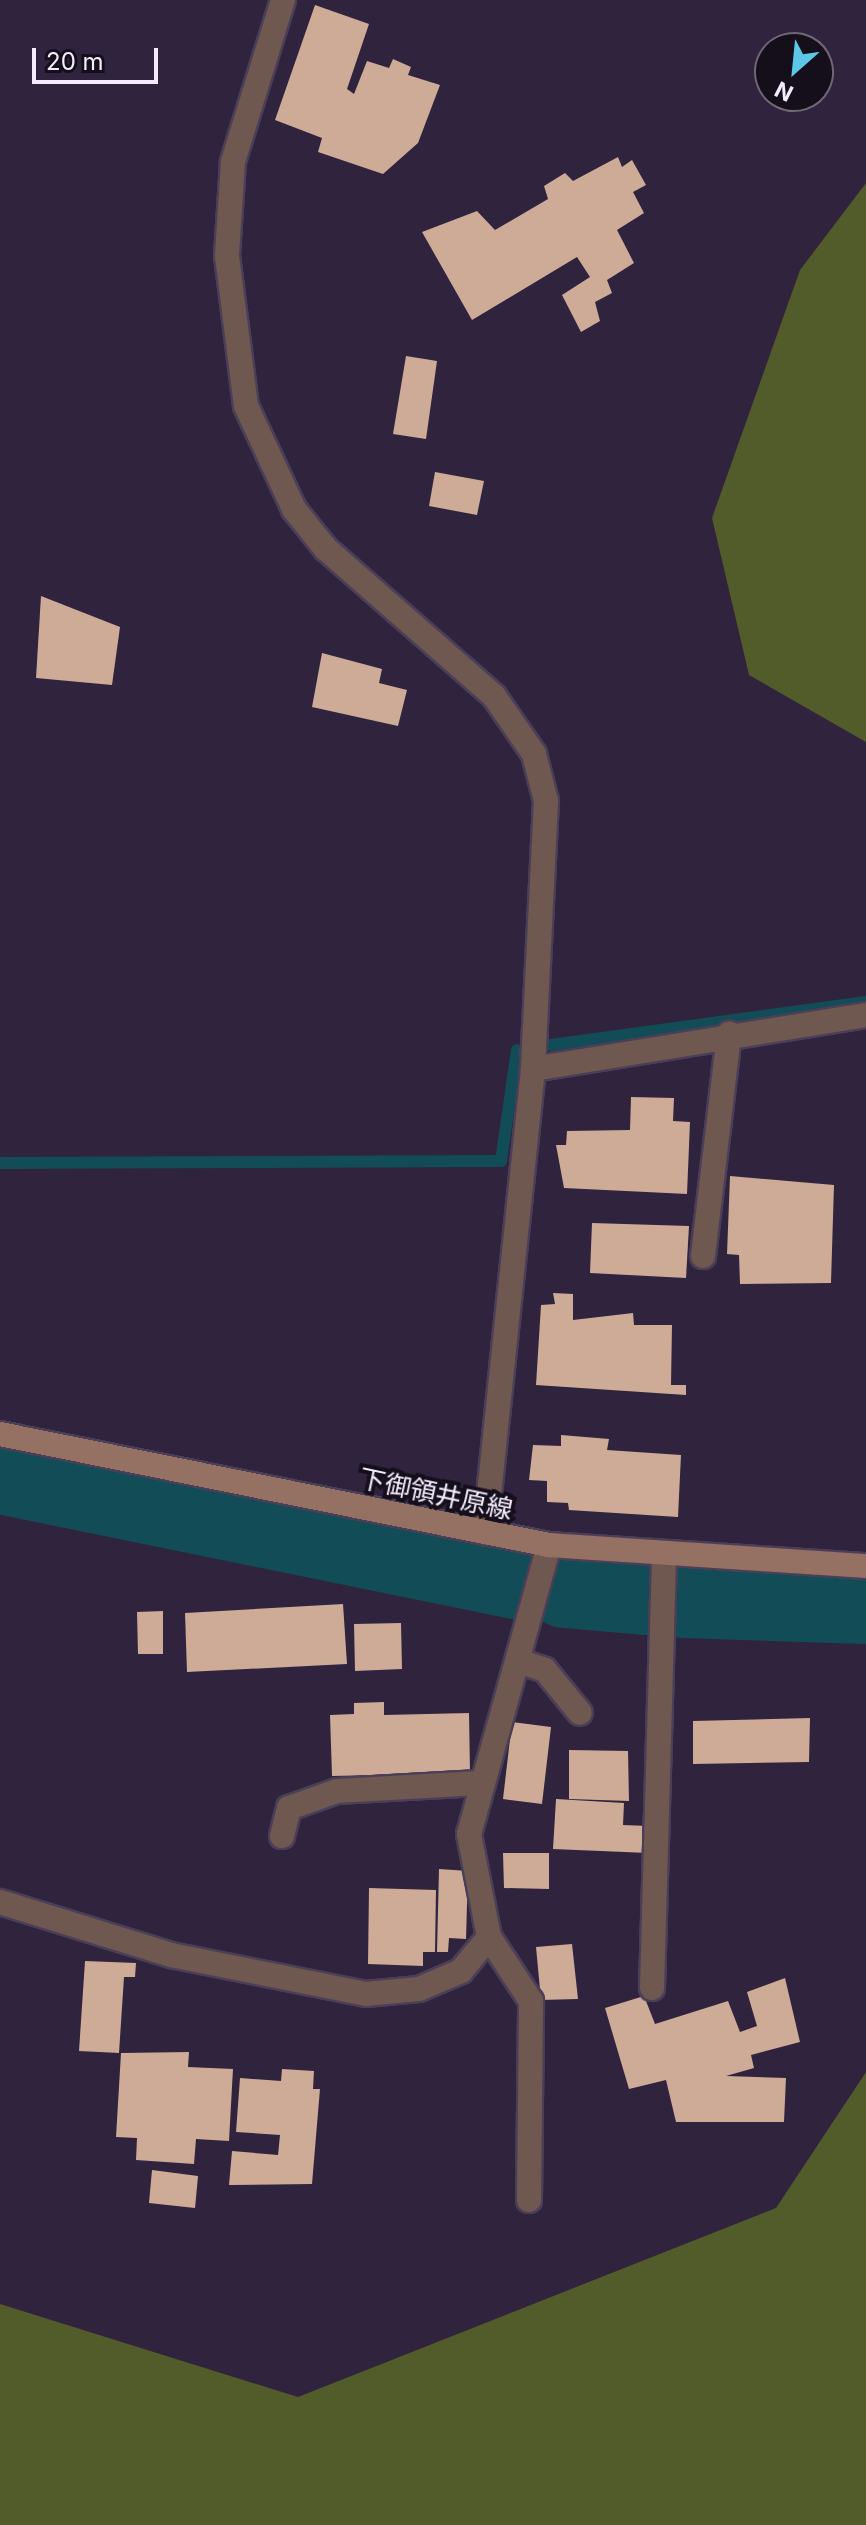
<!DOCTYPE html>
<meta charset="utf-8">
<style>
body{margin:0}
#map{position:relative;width:866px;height:2525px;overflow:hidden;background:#30233d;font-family:Inter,"Noto Sans JP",sans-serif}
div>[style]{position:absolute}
.forest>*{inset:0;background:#515c2a}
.stream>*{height:12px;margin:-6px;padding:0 6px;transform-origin:6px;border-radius:6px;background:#124c56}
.river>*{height:76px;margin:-38px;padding:0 38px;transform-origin:38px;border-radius:38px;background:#124c56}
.building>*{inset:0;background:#cdab96}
.roads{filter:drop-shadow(2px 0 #4b3f58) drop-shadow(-2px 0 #4b3f58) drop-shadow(0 2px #4b3f58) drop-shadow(0 -2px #4b3f58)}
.street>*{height:24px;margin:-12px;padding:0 12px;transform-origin:12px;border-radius:12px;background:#6f584f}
.secondary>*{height:24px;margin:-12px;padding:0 12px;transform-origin:12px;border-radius:12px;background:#957163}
span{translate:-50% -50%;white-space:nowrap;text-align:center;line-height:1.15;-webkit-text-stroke:8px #150f1b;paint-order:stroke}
.street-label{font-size:26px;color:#f4ecfe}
.north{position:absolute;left:754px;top:32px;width:80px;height:80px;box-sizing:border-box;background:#150f1b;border:2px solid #6e6776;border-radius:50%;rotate:207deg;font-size:22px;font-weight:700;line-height:32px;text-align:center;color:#f4ecfe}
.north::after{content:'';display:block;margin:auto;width:28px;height:36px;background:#5dc7e8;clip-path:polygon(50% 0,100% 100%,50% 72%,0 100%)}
.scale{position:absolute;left:32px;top:48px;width:126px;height:36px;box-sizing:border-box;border:4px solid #f4ecfe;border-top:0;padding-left:10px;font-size:24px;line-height:28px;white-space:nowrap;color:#f4ecfe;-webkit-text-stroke:6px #150f1b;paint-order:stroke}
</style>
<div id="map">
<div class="forest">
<div style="clip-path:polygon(866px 183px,866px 742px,749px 675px,712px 518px,800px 270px)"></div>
<div style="clip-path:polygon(866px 2072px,866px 2525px,0 2525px,0 2304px,298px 2397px,776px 2208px)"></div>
</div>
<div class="stream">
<div style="left:551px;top:1045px;width:318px;rotate:-7.8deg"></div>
<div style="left:0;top:1163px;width:501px;rotate:-0.23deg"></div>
<div style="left:501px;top:1161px;width:112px;rotate:-81.8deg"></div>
</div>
<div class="river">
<div style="left:0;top:1476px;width:536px;rotate:11.52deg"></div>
<div style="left:564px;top:1590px;width:84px;rotate:4.8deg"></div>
<div style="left:682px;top:1600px;width:184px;rotate:1.9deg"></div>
</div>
<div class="building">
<div style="clip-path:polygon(315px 5px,369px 24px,347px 89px,354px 94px,367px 61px,389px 68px,393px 59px,411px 67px,408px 75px,440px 85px,418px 143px,383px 174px,318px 152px,322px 138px,275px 120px)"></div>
<div style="clip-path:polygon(618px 157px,622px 167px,632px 160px,646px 185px,633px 192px,644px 213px,617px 230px,634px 263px,607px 280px,612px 293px,595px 302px,600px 321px,581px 332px,562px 295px,590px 277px,577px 257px,472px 320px,422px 232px,477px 211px,495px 230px,548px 199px,544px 186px,565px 173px,573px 181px)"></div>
<div style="clip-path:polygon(406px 356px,437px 361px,426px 439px,393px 434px)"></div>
<div style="clip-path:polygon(435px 472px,484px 481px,477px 515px,429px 506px)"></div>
<div style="clip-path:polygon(41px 596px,120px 627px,112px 685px,36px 678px)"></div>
<div style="clip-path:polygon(322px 653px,382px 669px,379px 683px,407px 690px,398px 726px,312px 707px)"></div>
<div style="clip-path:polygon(631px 1097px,674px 1098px,673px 1121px,690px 1122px,687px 1194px,564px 1188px,556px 1145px,566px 1145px,567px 1131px,630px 1130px)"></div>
<div style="clip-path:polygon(730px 1176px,834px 1185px,831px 1283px,740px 1284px,739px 1255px,727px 1254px)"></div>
<div style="clip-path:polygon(592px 1223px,689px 1226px,686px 1278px,590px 1273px)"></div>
<div style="clip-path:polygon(553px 1293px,573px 1294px,573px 1320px,633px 1313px,634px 1325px,672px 1325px,671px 1385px,686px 1385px,686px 1395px,536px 1385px,541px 1305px,555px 1304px)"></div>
<div style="clip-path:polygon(561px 1435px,609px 1439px,607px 1450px,681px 1455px,678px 1517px,569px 1510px,568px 1503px,547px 1502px,547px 1481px,529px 1480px,533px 1445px,561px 1446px)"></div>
<div style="clip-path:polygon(343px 1604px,347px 1664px,187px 1672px,185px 1613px)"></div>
<div style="clip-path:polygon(163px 1611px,163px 1654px,138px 1654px,137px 1612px)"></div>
<div style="clip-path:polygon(401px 1623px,402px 1669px,355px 1671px,354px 1624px)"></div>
<div style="clip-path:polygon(384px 1702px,384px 1715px,469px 1713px,470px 1773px,332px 1776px,330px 1715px,354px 1714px,354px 1703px)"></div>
<div style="clip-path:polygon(810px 1718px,809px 1762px,693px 1764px,693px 1721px)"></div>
<div style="clip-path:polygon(512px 1722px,551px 1727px,542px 1804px,503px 1799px)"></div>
<div style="clip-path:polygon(569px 1750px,628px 1751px,629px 1801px,569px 1799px)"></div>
<div style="clip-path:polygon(556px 1799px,624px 1803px,623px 1825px,649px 1826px,648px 1853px,553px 1849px)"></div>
<div style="clip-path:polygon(503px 1853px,549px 1853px,549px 1889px,504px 1888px)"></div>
<div style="clip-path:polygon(439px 1869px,468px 1871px,466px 1939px,449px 1938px,448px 1952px,437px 1952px)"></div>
<div style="clip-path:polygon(369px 1888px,436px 1890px,435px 1952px,423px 1952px,423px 1966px,368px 1964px)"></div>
<div style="clip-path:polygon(572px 1944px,578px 1999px,541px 2000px,536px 1947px)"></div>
<div style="clip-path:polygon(85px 1961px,136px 1963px,135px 1977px,124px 1977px,119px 2053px,79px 2051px)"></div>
<div style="clip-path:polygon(785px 1978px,800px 2042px,751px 2055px,754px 2068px,726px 2076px,786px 2078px,784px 2122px,676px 2122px,666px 2080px,629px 2089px,605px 2008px,644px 1996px,655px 2024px,728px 2001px,740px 2032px,757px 2026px,747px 1992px)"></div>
<div style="clip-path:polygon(189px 2052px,188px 2067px,233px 2069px,229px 2141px,196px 2139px,194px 2164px,136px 2160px,137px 2138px,116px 2137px,121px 2053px)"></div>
<div style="clip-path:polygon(282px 2069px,314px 2071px,313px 2089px,320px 2089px,312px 2184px,229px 2185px,232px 2151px,278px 2155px,280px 2135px,236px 2132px,240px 2078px,281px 2081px)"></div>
<div style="clip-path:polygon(152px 2170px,198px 2176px,195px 2208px,149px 2203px)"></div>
</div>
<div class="roads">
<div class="street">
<div style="left:283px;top:0;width:170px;rotate:107.2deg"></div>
<div style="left:233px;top:162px;width:94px;rotate:93.7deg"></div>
<div style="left:227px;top:256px;width:151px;rotate:82.8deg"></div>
<div style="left:246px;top:406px;width:114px;rotate:65deg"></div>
<div style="left:294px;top:509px;width:51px;rotate:51.3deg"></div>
<div style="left:326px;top:549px;width:223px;rotate:41.2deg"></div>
<div style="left:494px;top:696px;width:70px;rotate:55.4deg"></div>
<div style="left:534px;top:754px;width:49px;rotate:75.7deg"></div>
<div style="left:546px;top:801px;width:268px;rotate:92.8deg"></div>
<div style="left:533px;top:1069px;width:466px;rotate:95.9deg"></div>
<div style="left:533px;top:1069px;width:337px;rotate:-9.2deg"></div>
<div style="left:703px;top:1256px;width:224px;rotate:-83.3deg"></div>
<div style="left:518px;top:1661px;width:28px;rotate:18deg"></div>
<div style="left:545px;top:1670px;width:55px;rotate:50.9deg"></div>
<div style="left:282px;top:1836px;width:29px;rotate:-76deg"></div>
<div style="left:289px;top:1808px;width:51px;rotate:-19.5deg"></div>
<div style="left:337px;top:1791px;width:142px;rotate:-3.2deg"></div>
<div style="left:0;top:1902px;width:179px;rotate:17.2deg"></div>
<div style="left:171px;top:1955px;width:199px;rotate:11.3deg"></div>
<div style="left:366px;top:1994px;width:53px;rotate:-5.4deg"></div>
<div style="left:419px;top:1989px;width:46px;rotate:-23.2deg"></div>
<div style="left:461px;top:1971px;width:44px;rotate:-50.5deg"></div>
<div style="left:652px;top:1988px;width:432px;rotate:-88.4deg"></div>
<div style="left:529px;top:2200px;width:199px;rotate:-89.4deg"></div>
<div style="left:531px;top:2001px;width:77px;rotate:-123.3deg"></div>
<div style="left:489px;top:1937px;width:105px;rotate:-101deg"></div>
<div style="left:469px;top:1834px;width:300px;rotate:-74.5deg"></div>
</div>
<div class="secondary">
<div style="left:0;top:1434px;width:560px;rotate:11.43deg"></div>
<div style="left:549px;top:1545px;width:318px;rotate:3.8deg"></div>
</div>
</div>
<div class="street-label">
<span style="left:436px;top:1494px;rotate:12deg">下御領井原線</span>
</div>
<div class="north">N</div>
<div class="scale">20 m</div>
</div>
